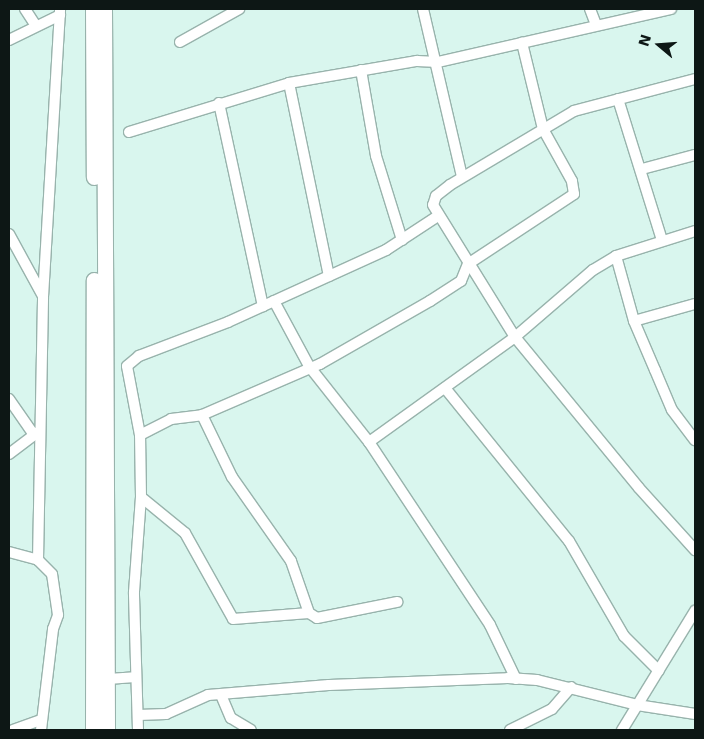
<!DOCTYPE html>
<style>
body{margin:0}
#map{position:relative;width:704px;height:739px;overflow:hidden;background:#d9f6ee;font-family:"DejaVu Sans",sans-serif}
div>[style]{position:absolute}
.roads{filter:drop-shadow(1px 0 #98b3ac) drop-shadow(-1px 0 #98b3ac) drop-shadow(0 1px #98b3ac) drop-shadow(0 -1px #98b3ac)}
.minor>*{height:10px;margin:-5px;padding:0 5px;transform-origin:5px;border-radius:5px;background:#fff}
.highway>*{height:15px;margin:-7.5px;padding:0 7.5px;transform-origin:7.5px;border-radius:7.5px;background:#fff}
span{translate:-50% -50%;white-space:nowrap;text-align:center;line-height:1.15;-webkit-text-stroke:4px #d9f6ee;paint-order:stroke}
.frame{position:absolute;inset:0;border:10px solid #0d1715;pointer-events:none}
.north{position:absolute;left:634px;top:20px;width:50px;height:50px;-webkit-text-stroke:4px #d9f6ee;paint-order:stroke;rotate:288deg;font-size:14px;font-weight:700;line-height:20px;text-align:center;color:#0d1715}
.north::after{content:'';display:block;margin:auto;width:18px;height:22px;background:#0d1715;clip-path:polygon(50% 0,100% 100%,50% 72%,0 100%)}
</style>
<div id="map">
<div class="roads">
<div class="minor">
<div style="left:25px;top:9px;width:20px;rotate:57deg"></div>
<div style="left:423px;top:9px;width:172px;rotate:76.9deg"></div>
<div style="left:590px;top:9px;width:17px;rotate:69deg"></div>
<div style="left:9px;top:40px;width:57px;rotate:-26.1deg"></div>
<div style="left:180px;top:42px;width:68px;rotate:-29.2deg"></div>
<div style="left:361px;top:70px;width:87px;rotate:80.1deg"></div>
<div style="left:376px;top:156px;width:88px;rotate:72.8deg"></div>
<div style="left:695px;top:79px;width:125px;rotate:165.2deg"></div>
<div style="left:574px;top:111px;width:144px;rotate:149.2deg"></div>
<div style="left:450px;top:185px;width:18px;rotate:142deg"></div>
<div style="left:436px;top:196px;width:9px;rotate:108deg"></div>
<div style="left:433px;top:205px;width:155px;rotate:58.2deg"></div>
<div style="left:515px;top:337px;width:195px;rotate:50.6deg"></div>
<div style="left:639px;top:488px;width:84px;rotate:47.9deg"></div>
<div style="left:289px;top:83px;width:197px;rotate:78.3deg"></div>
<div style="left:618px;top:99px;width:148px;rotate:72.7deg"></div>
<div style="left:219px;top:103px;width:208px;rotate:77.8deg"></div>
<div style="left:129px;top:132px;width:167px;rotate:-17deg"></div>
<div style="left:289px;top:83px;width:130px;rotate:-9.8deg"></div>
<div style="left:417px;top:61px;width:21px;rotate:3deg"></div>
<div style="left:438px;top:62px;width:239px;rotate:-12.8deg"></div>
<div style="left:642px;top:169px;width:55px;rotate:-14.8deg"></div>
<div style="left:9px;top:234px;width:71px;rotate:61.3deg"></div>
<div style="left:616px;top:256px;width:67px;rotate:74.5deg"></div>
<div style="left:634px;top:321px;width:53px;rotate:66.8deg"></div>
<div style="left:655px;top:370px;width:43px;rotate:67deg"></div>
<div style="left:672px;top:410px;width:38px;rotate:53deg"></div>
<div style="left:274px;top:301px;width:74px;rotate:61.7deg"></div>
<div style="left:309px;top:366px;width:97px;rotate:51.7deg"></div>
<div style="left:369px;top:442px;width:219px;rotate:56.5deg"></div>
<div style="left:490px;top:625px;width:60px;rotate:64.3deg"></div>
<div style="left:634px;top:321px;width:63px;rotate:-15.6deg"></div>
<div style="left:445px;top:388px;width:197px;rotate:51deg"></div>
<div style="left:569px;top:541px;width:110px;rotate:59.9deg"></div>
<div style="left:624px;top:636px;width:49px;rotate:45deg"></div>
<div style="left:9px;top:399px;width:44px;rotate:55.2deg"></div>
<div style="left:140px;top:435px;width:35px;rotate:-27deg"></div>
<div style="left:171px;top:419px;width:31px;rotate:-7deg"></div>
<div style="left:369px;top:442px;width:180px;rotate:-35.7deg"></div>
<div style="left:515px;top:337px;width:103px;rotate:-40.7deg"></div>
<div style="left:593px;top:270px;width:27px;rotate:-31deg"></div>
<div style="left:616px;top:256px;width:83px;rotate:-17.6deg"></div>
<div style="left:9px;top:454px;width:36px;rotate:-37deg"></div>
<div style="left:141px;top:497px;width:57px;rotate:39.3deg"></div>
<div style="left:185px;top:533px;width:98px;rotate:60.8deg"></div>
<div style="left:233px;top:619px;width:76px;rotate:-4.5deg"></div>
<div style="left:309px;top:613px;width:9px;rotate:32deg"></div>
<div style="left:317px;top:618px;width:82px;rotate:-11.3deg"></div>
<div style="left:9px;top:552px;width:30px;rotate:15deg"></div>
<div style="left:309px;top:613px;width:55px;rotate:-109.1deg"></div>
<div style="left:291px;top:561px;width:103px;rotate:-125.1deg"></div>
<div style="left:232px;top:477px;width:69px;rotate:-115.8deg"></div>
<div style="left:202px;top:415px;width:129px;rotate:-23.4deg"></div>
<div style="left:320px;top:364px;width:127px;rotate:-29.8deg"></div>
<div style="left:430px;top:301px;width:37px;rotate:-33deg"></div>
<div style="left:461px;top:281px;width:18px;rotate:-68deg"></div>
<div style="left:468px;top:264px;width:127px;rotate:-33.4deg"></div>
<div style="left:574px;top:194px;width:13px;rotate:-99deg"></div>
<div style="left:572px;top:181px;width:60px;rotate:-119.1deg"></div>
<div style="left:543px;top:129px;width:89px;rotate:-103.7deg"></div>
<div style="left:108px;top:679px;width:27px;rotate:-4deg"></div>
<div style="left:221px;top:695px;width:25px;rotate:67deg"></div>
<div style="left:231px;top:718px;width:23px;rotate:31deg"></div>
<div style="left:138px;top:715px;width:28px;rotate:-2deg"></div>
<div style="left:166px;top:714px;width:46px;rotate:-24.3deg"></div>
<div style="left:208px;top:695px;width:121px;rotate:-4.7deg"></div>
<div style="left:329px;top:685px;width:179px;rotate:-2.2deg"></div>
<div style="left:508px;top:678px;width:29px;rotate:4deg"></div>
<div style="left:537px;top:680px;width:103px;rotate:14deg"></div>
<div style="left:637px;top:705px;width:59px;rotate:8.8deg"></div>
<div style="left:13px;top:730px;width:29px;rotate:-20deg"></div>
<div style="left:41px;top:730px;width:102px;rotate:-83.2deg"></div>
<div style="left:53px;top:629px;width:15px;rotate:-70deg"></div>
<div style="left:58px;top:615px;width:41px;rotate:-98.3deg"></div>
<div style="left:52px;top:574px;width:20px;rotate:-135deg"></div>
<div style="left:38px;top:560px;width:263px;rotate:-88.9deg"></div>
<div style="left:43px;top:297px;width:289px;rotate:-86.6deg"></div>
<div style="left:138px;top:730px;width:138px;rotate:-91.7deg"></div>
<div style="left:134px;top:592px;width:95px;rotate:-85.8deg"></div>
<div style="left:141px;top:497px;width:62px;rotate:-90.9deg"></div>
<div style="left:140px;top:435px;width:70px;rotate:-100.7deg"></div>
<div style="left:127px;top:366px;width:16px;rotate:-40deg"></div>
<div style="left:139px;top:356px;width:95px;rotate:-20.9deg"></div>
<div style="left:228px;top:322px;width:174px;rotate:-24.5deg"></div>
<div style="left:386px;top:250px;width:62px;rotate:-33.2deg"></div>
<div style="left:510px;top:730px;width:47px;rotate:-26.6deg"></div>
<div style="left:552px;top:709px;width:29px;rotate:-49deg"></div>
<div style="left:622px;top:730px;width:140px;rotate:-58.5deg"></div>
</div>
<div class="highway">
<div style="left:93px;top:9px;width:168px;rotate:89.7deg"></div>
<div style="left:104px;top:9px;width:721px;rotate:89.76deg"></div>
<div style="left:93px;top:730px;width:450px;rotate:-89.9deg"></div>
</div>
</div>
<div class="frame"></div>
<div class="north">N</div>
</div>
